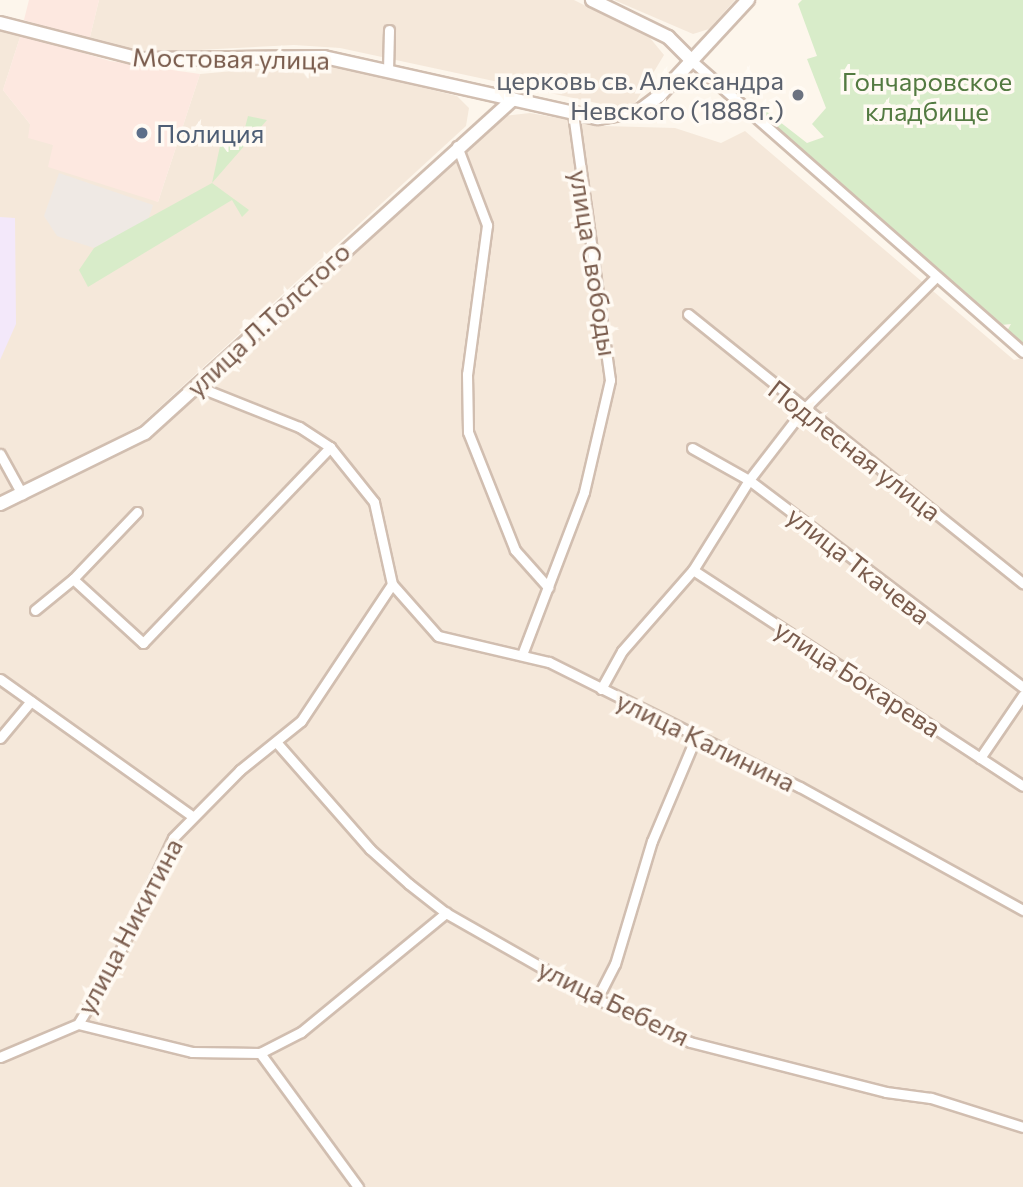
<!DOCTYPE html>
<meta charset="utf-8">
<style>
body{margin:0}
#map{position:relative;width:1023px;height:1187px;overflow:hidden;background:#fdf6ec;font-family:Commissioner,sans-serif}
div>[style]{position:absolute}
.residential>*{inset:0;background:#f5e8da}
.commercial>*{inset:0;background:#fde8e0}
.industrial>*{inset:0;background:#efe9e4}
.education>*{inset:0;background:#f3e8fa}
.green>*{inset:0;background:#d8ecc9}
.roads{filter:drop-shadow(2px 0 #d1beb0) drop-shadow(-2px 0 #d1beb0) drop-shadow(0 2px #d1beb0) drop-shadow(0 -2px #d1beb0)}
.street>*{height:9px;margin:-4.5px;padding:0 4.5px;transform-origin:4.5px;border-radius:4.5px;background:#fff}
.secondary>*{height:12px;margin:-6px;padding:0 6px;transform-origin:6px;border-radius:6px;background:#fff}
.dots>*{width:19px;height:19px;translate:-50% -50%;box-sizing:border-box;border:4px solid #fffaf3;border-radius:50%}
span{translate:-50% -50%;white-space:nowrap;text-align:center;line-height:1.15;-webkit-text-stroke:7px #fffaf3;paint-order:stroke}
.street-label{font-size:26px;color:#7a5c4d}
.worship-label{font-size:26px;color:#5b616d}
.right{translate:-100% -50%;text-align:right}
.park-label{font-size:26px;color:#537a41}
.service-label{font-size:26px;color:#4e5e75}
.left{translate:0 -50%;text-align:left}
</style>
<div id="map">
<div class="residential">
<div style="clip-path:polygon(99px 0,574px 0,650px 38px,664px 55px,635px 103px,620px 108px,340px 48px,294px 45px,139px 53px,89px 41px)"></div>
<div style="clip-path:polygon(614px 0,735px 0,709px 29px,693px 34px)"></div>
<div style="clip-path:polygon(0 28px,21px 34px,3px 90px,30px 124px,53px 145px,158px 202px,200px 74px,323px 63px,457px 96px,469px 108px,466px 126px,139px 426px,0 497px)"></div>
<div style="clip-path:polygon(530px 113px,604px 126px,675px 128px,721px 143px,745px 131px,1014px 360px,1023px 358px,1023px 1187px,0 1187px,0 511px,154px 435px,503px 116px)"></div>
</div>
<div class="commercial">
<div style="clip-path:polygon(29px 0,99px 0,89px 41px,24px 20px)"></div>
<div style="clip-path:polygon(21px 34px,110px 61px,200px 74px,158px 202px,48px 167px,53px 145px,28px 138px,30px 124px,3px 90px)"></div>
</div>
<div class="industrial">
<div style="clip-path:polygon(59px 173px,153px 205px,148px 220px,94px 248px,57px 236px,44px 216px)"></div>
</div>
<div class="education">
<div style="clip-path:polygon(0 217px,15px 218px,16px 324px,0 360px)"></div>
</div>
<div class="green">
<div style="clip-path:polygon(802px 0,1023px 0,1023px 343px,1007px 331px,1011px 324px,1001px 325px,749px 106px,757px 104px,807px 143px,824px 137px,812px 124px,826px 108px,807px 59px,817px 56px,798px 4px)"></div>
<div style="clip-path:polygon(248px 116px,267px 120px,212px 183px,249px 210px,242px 217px,232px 200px,88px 287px,79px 270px,94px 248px,212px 183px,222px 137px,242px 139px)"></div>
</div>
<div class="roads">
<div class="street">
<div style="left:692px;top:61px;width:441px;rotate:41.3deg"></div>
<div style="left:388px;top:71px;width:41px;rotate:-88.6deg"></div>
<div style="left:457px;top:146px;width:85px;rotate:69.2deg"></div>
<div style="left:487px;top:225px;width:150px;rotate:97.6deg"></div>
<div style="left:467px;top:374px;width:58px;rotate:89deg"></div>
<div style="left:468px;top:432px;width:127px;rotate:68.3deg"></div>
<div style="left:515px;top:550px;width:50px;rotate:48.3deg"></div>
<div style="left:688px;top:314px;width:430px;rotate:38.8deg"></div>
<div style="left:692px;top:448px;width:65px;rotate:29.3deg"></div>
<div style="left:749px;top:480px;width:343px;rotate:37.1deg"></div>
<div style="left:0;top:454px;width:46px;rotate:61.2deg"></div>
<div style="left:137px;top:512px;width:93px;rotate:133.7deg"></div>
<div style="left:73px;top:579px;width:95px;rotate:42.4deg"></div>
<div style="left:143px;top:643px;width:271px;rotate:-46.3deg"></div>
<div style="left:693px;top:570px;width:394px;rotate:33.2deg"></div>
<div style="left:392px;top:584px;width:69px;rotate:48.5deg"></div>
<div style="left:438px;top:636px;width:114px;rotate:13.2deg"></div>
<div style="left:549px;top:662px;width:280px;rotate:26.5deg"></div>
<div style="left:800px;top:787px;width:255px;rotate:28.9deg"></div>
<div style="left:35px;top:610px;width:49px;rotate:-39.2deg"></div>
<div style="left:523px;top:652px;width:171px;rotate:-69.1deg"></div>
<div style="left:584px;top:492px;width:115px;rotate:-76.9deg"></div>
<div style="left:610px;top:380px;width:271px;rotate:-97.9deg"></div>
<div style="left:0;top:679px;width:234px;rotate:35.5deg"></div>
<div style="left:601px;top:689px;width:43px;rotate:-61.1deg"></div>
<div style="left:622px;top:651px;width:108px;rotate:-48.8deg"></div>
<div style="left:693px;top:570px;width:106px;rotate:-58.1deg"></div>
<div style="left:749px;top:480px;width:88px;rotate:-52.4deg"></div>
<div style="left:803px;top:410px;width:188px;rotate:-45deg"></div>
<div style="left:0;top:738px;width:48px;rotate:-50deg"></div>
<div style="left:277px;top:743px;width:141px;rotate:48.7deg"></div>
<div style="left:370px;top:849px;width:52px;rotate:41.9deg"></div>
<div style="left:409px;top:884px;width:47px;rotate:38.1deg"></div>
<div style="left:446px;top:913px;width:174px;rotate:29.7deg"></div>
<div style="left:597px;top:999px;width:102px;rotate:24.8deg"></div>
<div style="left:690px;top:1042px;width:202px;rotate:14.3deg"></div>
<div style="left:886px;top:1092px;width:45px;rotate:7.6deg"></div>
<div style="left:931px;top:1098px;width:96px;rotate:17.5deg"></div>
<div style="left:980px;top:758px;width:76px;rotate:-55.7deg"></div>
<div style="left:597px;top:999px;width:39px;rotate:-63deg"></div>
<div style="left:615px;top:964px;width:128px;rotate:-73.3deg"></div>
<div style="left:652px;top:841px;width:111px;rotate:-67.1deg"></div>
<div style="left:78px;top:1024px;width:117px;rotate:13.8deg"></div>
<div style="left:192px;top:1052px;width:68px;rotate:0.8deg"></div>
<div style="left:260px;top:1053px;width:46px;rotate:-27.1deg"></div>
<div style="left:301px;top:1032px;width:188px;rotate:-39.4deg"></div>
<div style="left:260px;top:1053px;width:166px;rotate:53.8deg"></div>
<div style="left:0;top:1057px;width:85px;rotate:-22.9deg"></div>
<div style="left:78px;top:1024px;width:70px;rotate:-59deg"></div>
<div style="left:114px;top:964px;width:139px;rotate:-64.9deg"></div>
<div style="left:173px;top:838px;width:95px;rotate:-45.4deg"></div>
<div style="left:240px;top:770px;width:78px;rotate:-38.8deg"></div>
<div style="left:301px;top:721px;width:164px;rotate:-56.4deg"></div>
<div style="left:392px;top:584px;width:84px;rotate:-102.4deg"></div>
<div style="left:374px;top:502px;width:70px;rotate:-128.7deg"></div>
<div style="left:330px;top:447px;width:37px;rotate:-147deg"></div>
<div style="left:299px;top:427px;width:111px;rotate:-158.3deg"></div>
</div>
<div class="secondary">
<div style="left:592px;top:0;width:85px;rotate:26deg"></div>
<div style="left:668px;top:37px;width:34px;rotate:45deg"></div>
<div style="left:0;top:23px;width:145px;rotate:14.4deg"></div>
<div style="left:140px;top:59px;width:184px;rotate:-0.6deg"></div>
<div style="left:324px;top:57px;width:281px;rotate:12.6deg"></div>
<div style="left:598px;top:118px;width:42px;rotate:-9.7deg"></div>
<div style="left:639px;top:111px;width:25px;rotate:-37deg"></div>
<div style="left:659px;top:96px;width:131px;rotate:-47.2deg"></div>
<div style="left:0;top:504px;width:161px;rotate:-26.1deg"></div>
<div style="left:145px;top:433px;width:497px;rotate:-42.2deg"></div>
</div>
</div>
<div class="dots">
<div style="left:798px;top:95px;background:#6b7280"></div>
<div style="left:142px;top:133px;background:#5c6f8a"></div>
</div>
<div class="street-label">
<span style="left:231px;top:58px;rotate:1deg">Мостовая улица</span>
<span style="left:594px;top:263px;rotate:81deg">улица Свободы</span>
<span style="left:268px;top:319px;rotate:-43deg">улица Л.Толстого</span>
<span style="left:855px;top:450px;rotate:38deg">Подлесная улица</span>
<span style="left:859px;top:565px;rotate:38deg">улица Ткачева</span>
<span style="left:858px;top:678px;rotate:33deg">улица Бокарева</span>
<span style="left:706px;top:741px;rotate:26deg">улица Калинина</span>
<span style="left:129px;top:926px;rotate:-62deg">улица Никитина</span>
<span style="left:614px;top:1002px;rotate:26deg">улица Бебеля</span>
</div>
<div class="worship-label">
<span class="right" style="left:784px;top:95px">церковь св. Александра<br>Невского (1888г.)</span>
</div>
<div class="park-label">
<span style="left:927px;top:96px">Гончаровское<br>кладбище</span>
</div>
<div class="service-label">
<span class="left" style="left:156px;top:133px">Полиция</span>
</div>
</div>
